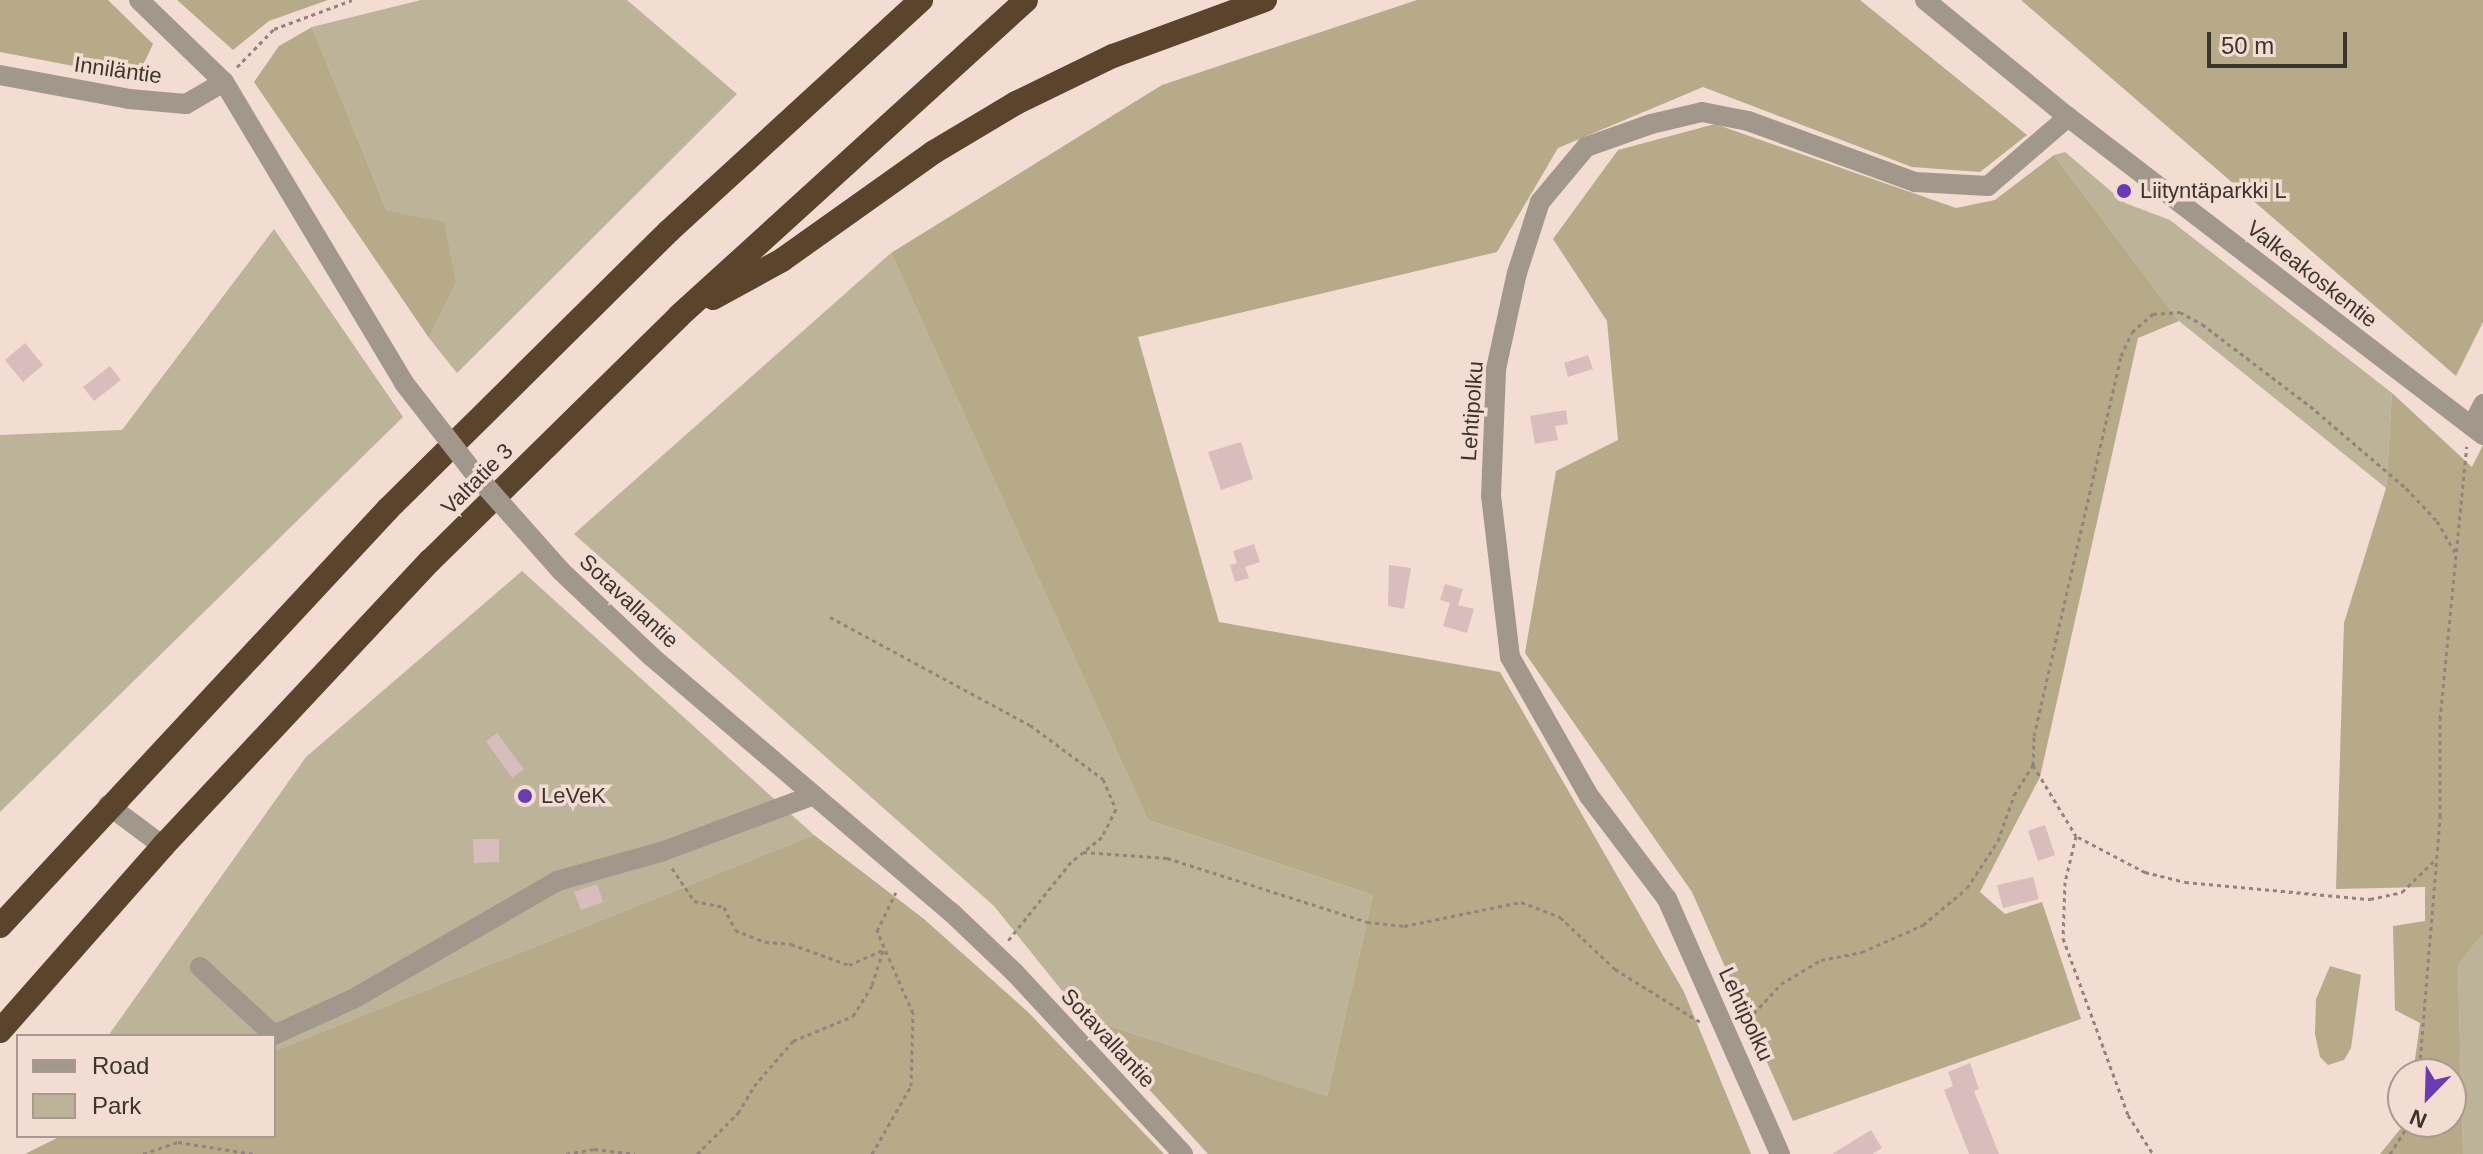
<!DOCTYPE html>
<meta charset="utf-8">
<style>
body{margin:0}
#map{position:relative;width:2483px;height:1154px;overflow:hidden;background:#f3dcd2;font-family:Helvetica,sans-serif}
div>[style]{position:absolute}
.green>*{inset:0;background:#bcb399}
.forest>*{inset:0;background:#b6aa88}
.building>*{inset:0;background:#d7bebc}
.path>*{height:3px;margin-top:-1.5px;transform-origin:0;background:repeating-linear-gradient(90deg,#93837c 0 4px,transparent 0 8px)}
.minor>*{height:20px;margin:-10px;padding:0 10px;transform-origin:10px;border-radius:10px;background:#a2978b}
.highway>*{height:24px;margin:-12px;padding:0 12px;transform-origin:12px;border-radius:12px;background:#5a442c}
.minor-bridge>*{height:20px;margin:-10px;padding:0 10px;transform-origin:10px;border-radius:10px;background:#a2978b}
.dots>*{width:22px;height:22px;translate:-50% -50%;box-sizing:border-box;border:4px solid #f3dcd2;border-radius:50%}
span{translate:-50% -50%;white-space:nowrap;text-align:center;line-height:1.15;-webkit-text-stroke:7px #f3dcd2;paint-order:stroke}
.street-label{font-size:22px;color:#3d3430}
.poi-label{font-size:22px;color:#3d3430}
.left{translate:0 -50%;text-align:left}
.legend{position:absolute;left:16px;top:1034px;width:260px;height:104px;box-sizing:border-box;background:#f3dcd2;border:2px solid #aa9991;margin:0;padding:10px 14px;list-style:none;font-size:24px;color:#3d3430}
.legend li{display:flex;align-items:center;gap:16px;height:40px}
.legend b{width:40px;border:2px solid #aa9991}
.north{position:absolute;left:2387px;top:1058px;width:80px;height:80px;box-sizing:border-box;background:#f3dcd2;border:2px solid #aa9991;border-radius:50%;rotate:203deg;font-size:22px;font-weight:700;line-height:32px;text-align:center;color:#3d3430}
.north::after{content:'';display:block;margin:auto;width:28px;height:36px;background:#693cb4;clip-path:polygon(50% 0,100% 100%,50% 72%,0 100%)}
.scale{position:absolute;left:2207px;top:32px;width:140px;height:36px;box-sizing:border-box;border:4px solid #3d3430;border-top:0;padding-left:10px;font-size:24px;line-height:28px;white-space:nowrap;color:#3d3430;-webkit-text-stroke:6px #f3dcd2;paint-order:stroke}
</style>
<div id="map">
<div class="green">
<div style="clip-path:polygon(421px 0,627px 0,737px 94px,457px 373px,429px 338px,456px 284px,387px 211px,312px 27px)"></div>
<div style="clip-path:polygon(2065px 152px,2125px 203px,2170px 220px,2392px 393px,2386px 488px,2179px 321px,2054px 155px)"></div>
<div style="clip-path:polygon(274px 229px,403px 417px,0 812px,0 435px,122px 430px)"></div>
<div style="clip-path:polygon(891px 253px,1148px 820px,1373px 895px,1327px 1096px,1084px 1018px,994px 906px,574px 534px)"></div>
<div style="clip-path:polygon(522px 571px,814px 835px,274px 1051px,274px 1036px,108px 1036px,306px 757px)"></div>
<div style="clip-path:polygon(2483px 934px,2483px 1154px,2463px 1154px,2458px 965px)"></div>
</div>
<div class="forest">
<div style="clip-path:polygon(0 0,108px 0,153px 44px,137px 78px,0 52px)"></div>
<div style="clip-path:polygon(177px 0,328px 0,269px 21px,233px 50px)"></div>
<div style="clip-path:polygon(1417px 0,1860px 0,2027px 135px,1980px 172px,1912px 167px,1703px 87px,1558px 148px,1497px 252px,1138px 337px,1219px 622px,1500px 672px,1684px 992px,1751px 1154px,1208px 1154px,1084px 1018px,1327px 1096px,1373px 895px,1148px 820px,891px 253px,1162px 85px)"></div>
<div style="clip-path:polygon(2021px 0,2483px 0,2483px 322px,2456px 376px)"></div>
<div style="clip-path:polygon(312px 27px,387px 211px,444px 222px,456px 284px,429px 338px,254px 82px,279px 46px)"></div>
<div style="clip-path:polygon(1715px 124px,1956px 208px,1995px 200px,2054px 155px,2179px 321px,2138px 338px,2040px 777px,1980px 892px,2005px 914px,2042px 902px,2081px 1019px,1793px 1121px,1692px 892px,1525px 653px,1556px 471px,1618px 440px,1607px 321px,1553px 239px,1618px 150px)"></div>
<div style="clip-path:polygon(2392px 393px,2472px 467px,2483px 445px,2483px 934px,2458px 965px,2463px 1154px,2380px 1154px,2406px 1122px,2451px 1122px,2451px 1074px,2413px 1074px,2420px 1023px,2395px 1010px,2393px 926px,2425px 921px,2425px 887px,2336px 889px,2344px 623px,2386px 488px)"></div>
<div style="clip-path:polygon(814px 835px,924px 919px,1028px 1012px,1164px 1154px,25px 1154px,61px 1136px,274px 1136px,274px 1051px)"></div>
<div style="clip-path:polygon(2330px 966px,2361px 975px,2351px 1048px,2344px 1060px,2328px 1065px,2320px 1057px,2315px 1034px,2316px 999px)"></div>
</div>
<div class="building">
<div style="clip-path:polygon(25px 343px,43px 365px,23px 382px,5px 360px)"></div>
<div style="clip-path:polygon(1588px 355px,1593px 369px,1568px 377px,1564px 363px)"></div>
<div style="clip-path:polygon(110px 366px,121px 380px,94px 401px,83px 387px)"></div>
<div style="clip-path:polygon(1566px 410px,1568px 424px,1555px 426px,1558px 440px,1535px 444px,1530px 416px)"></div>
<div style="clip-path:polygon(1241px 442px,1253px 479px,1221px 490px,1208px 452px)"></div>
<div style="clip-path:polygon(1254px 544px,1260px 562px,1245px 567px,1249px 578px,1235px 582px,1230px 565px,1237px 563px,1233px 551px)"></div>
<div style="clip-path:polygon(1389px 565px,1411px 568px,1404px 609px,1388px 606px)"></div>
<div style="clip-path:polygon(1445px 584px,1463px 589px,1458px 605px,1474px 609px,1467px 633px,1443px 626px,1450px 603px,1440px 600px)"></div>
<div style="clip-path:polygon(497px 733px,524px 769px,512px 778px,486px 741px)"></div>
<div style="clip-path:polygon(2045px 825px,2055px 855px,2038px 861px,2028px 831px)"></div>
<div style="clip-path:polygon(473px 839px,499px 839px,499px 862px,474px 863px)"></div>
<div style="clip-path:polygon(2033px 877px,2039px 899px,2003px 908px,1997px 885px)"></div>
<div style="clip-path:polygon(597px 884px,603px 902px,581px 910px,574px 892px)"></div>
<div style="clip-path:polygon(1970px 1063px,1979px 1089px,1974px 1091px,1999px 1154px,1969px 1154px,1944px 1090px,1953px 1086px,1948px 1072px)"></div>
<div style="clip-path:polygon(1871px 1130px,1882px 1148px,1872px 1154px,1832px 1154px)"></div>
</div>
<div class="path">
<div style="left:237px;top:67px;width:53px;rotate:-45.8deg"></div>
<div style="left:274px;top:29px;width:83px;rotate:-20.4deg"></div>
<div style="left:830px;top:617px;width:227px;rotate:28.4deg"></div>
<div style="left:1030px;top:725px;width:91px;rotate:36.5deg"></div>
<div style="left:1103px;top:779px;width:33px;rotate:67deg"></div>
<div style="left:1116px;top:809px;width:31px;rotate:117deg"></div>
<div style="left:1102px;top:837px;width:40px;rotate:141deg"></div>
<div style="left:1071px;top:862px;width:102px;rotate:128.7deg"></div>
<div style="left:2033px;top:765px;width:29px;rotate:-88deg"></div>
<div style="left:2034px;top:736px;width:390px;rotate:-77.1deg"></div>
<div style="left:2121px;top:356px;width:26px;rotate:-65deg"></div>
<div style="left:2132px;top:332px;width:28px;rotate:-41deg"></div>
<div style="left:2153px;top:314px;width:27px;rotate:-4deg"></div>
<div style="left:2180px;top:312px;width:25px;rotate:29deg"></div>
<div style="left:2202px;top:324px;width:136px;rotate:37.2deg"></div>
<div style="left:2310px;top:406px;width:126px;rotate:40.5deg"></div>
<div style="left:2406px;top:488px;width:45px;rotate:46.8deg"></div>
<div style="left:2437px;top:521px;width:38px;rotate:60deg"></div>
<div style="left:2078px;top:837px;width:76px;rotate:27.6deg"></div>
<div style="left:2145px;top:872px;width:41px;rotate:14deg"></div>
<div style="left:2185px;top:882px;width:186px;rotate:5.3deg"></div>
<div style="left:2370px;top:899px;width:33px;rotate:-12deg"></div>
<div style="left:2402px;top:892px;width:45px;rotate:-44.1deg"></div>
<div style="left:1083px;top:852px;width:84px;rotate:4.1deg"></div>
<div style="left:1167px;top:858px;width:210px;rotate:17.7deg"></div>
<div style="left:1367px;top:922px;width:37px;rotate:6deg"></div>
<div style="left:1404px;top:926px;width:119px;rotate:-11.6deg"></div>
<div style="left:1521px;top:902px;width:42px;rotate:21deg"></div>
<div style="left:1560px;top:917px;width:76px;rotate:43.4deg"></div>
<div style="left:1615px;top:969px;width:100px;rotate:31.9deg"></div>
<div style="left:672px;top:868px;width:40px;rotate:56deg"></div>
<div style="left:694px;top:901px;width:31px;rotate:11deg"></div>
<div style="left:724px;top:907px;width:25px;rotate:64deg"></div>
<div style="left:735px;top:930px;width:32px;rotate:22deg"></div>
<div style="left:765px;top:942px;width:26px;rotate:4deg"></div>
<div style="left:791px;top:944px;width:62px;rotate:19.9deg"></div>
<div style="left:849px;top:965px;width:36px;rotate:-24deg"></div>
<div style="left:1743px;top:1025px;width:56px;rotate:-47.2deg"></div>
<div style="left:1781px;top:984px;width:47px;rotate:-31deg"></div>
<div style="left:1821px;top:960px;width:42px;rotate:-11deg"></div>
<div style="left:1862px;top:952px;width:67px;rotate:-23.9deg"></div>
<div style="left:1923px;top:925px;width:57px;rotate:-40.1deg"></div>
<div style="left:1967px;top:888px;width:56px;rotate:-56.6deg"></div>
<div style="left:1998px;top:841px;width:49px;rotate:-70.8deg"></div>
<div style="left:2014px;top:795px;width:36px;rotate:-58deg"></div>
<div style="left:2033px;top:765px;width:83px;rotate:58.8deg"></div>
<div style="left:2076px;top:836px;width:47px;rotate:103.4deg"></div>
<div style="left:2065px;top:882px;width:56px;rotate:92deg"></div>
<div style="left:2063px;top:938px;width:189px;rotate:69.8deg"></div>
<div style="left:2128px;top:1115px;width:46px;rotate:57.3deg"></div>
<div style="left:2419px;top:1074px;width:259px;rotate:-85.3deg"></div>
<div style="left:2440px;top:816px;width:97px;rotate:-90deg"></div>
<div style="left:2440px;top:719px;width:274px;rotate:-84.4deg"></div>
<div style="left:143px;top:1154px;width:37px;rotate:-19deg"></div>
<div style="left:178px;top:1142px;width:76px;rotate:9.1deg"></div>
<div style="left:566px;top:1154px;width:28px;rotate:-10deg"></div>
<div style="left:594px;top:1149px;width:41px;rotate:7deg"></div>
<div style="left:697px;top:1154px;width:58px;rotate:-45deg"></div>
<div style="left:738px;top:1113px;width:31px;rotate:-59deg"></div>
<div style="left:754px;top:1086px;width:60px;rotate:-49.1deg"></div>
<div style="left:793px;top:1041px;width:65px;rotate:-22.6deg"></div>
<div style="left:853px;top:1016px;width:36px;rotate:-58deg"></div>
<div style="left:872px;top:985px;width:38px;rotate:-72deg"></div>
<div style="left:872px;top:1154px;width:78px;rotate:-60.2deg"></div>
<div style="left:911px;top:1086px;width:73px;rotate:-88.4deg"></div>
<div style="left:913px;top:1013px;width:90px;rotate:-113.7deg"></div>
<div style="left:877px;top:931px;width:43px;rotate:-64deg"></div>
<div style="left:2390px;top:1154px;width:38px;rotate:-58deg"></div>
</div>
<div class="minor">
<div style="left:139px;top:0;width:118px;rotate:44deg"></div>
<div style="left:224px;top:82px;width:351px;rotate:59.1deg"></div>
<div style="left:1925px;top:0;width:185px;rotate:39.3deg"></div>
<div style="left:2068px;top:117px;width:523px;rotate:37.46deg"></div>
<div style="left:0;top:75px;width:131px;rotate:10.5deg"></div>
<div style="left:129px;top:99px;width:57px;rotate:5deg"></div>
<div style="left:186px;top:104px;width:44px;rotate:-30.1deg"></div>
<div style="left:2472px;top:426px;width:25px;rotate:-63deg"></div>
<div style="left:561px;top:571px;width:125px;rotate:43.4deg"></div>
<div style="left:652px;top:657px;width:393px;rotate:40.5deg"></div>
<div style="left:951px;top:912px;width:88px;rotate:43.6deg"></div>
<div style="left:1015px;top:973px;width:247px;rotate:47.1deg"></div>
<div style="left:108px;top:805px;width:69px;rotate:36.7deg"></div>
<div style="left:200px;top:967px;width:100px;rotate:42.6deg"></div>
<div style="left:274px;top:1035px;width:87px;rotate:-24.5deg"></div>
<div style="left:353px;top:999px;width:236px;rotate:-30deg"></div>
<div style="left:557px;top:881px;width:108px;rotate:-15.6deg"></div>
<div style="left:661px;top:852px;width:163px;rotate:-20.4deg"></div>
<div style="left:1780px;top:1154px;width:279px;rotate:-113.9deg"></div>
<div style="left:1667px;top:899px;width:129px;rotate:-127.1deg"></div>
<div style="left:1589px;top:796px;width:160px;rotate:-119.6deg"></div>
<div style="left:1510px;top:657px;width:162px;rotate:-96.7deg"></div>
<div style="left:1491px;top:496px;width:127px;rotate:-87.7deg"></div>
<div style="left:1496px;top:369px;width:98px;rotate:-77.7deg"></div>
<div style="left:1517px;top:273px;width:75px;rotate:-72.1deg"></div>
<div style="left:1540px;top:202px;width:72px;rotate:-50.1deg"></div>
<div style="left:1586px;top:147px;width:69px;rotate:-19.5deg"></div>
<div style="left:1651px;top:124px;width:52px;rotate:-13.2deg"></div>
<div style="left:1702px;top:112px;width:47px;rotate:11.1deg"></div>
<div style="left:1748px;top:121px;width:178px;rotate:20.1deg"></div>
<div style="left:1915px;top:182px;width:73px;rotate:3.1deg"></div>
<div style="left:1988px;top:186px;width:106px;rotate:-40.8deg"></div>
</div>
<div class="highway">
<div style="left:713px;top:298px;width:79px;rotate:-28.8deg"></div>
<div style="left:782px;top:260px;width:186px;rotate:-35.4deg"></div>
<div style="left:934px;top:152px;width:96px;rotate:-30.9deg"></div>
<div style="left:1016px;top:103px;width:108px;rotate:-25.9deg"></div>
<div style="left:1113px;top:56px;width:162px;rotate:-20.2deg"></div>
<div style="left:0;top:926px;width:570px;rotate:-47.06deg"></div>
<div style="left:388px;top:509px;width:395px;rotate:-44.7deg"></div>
<div style="left:669px;top:231px;width:342px;rotate:-42.5deg"></div>
<div style="left:0;top:1031px;width:247px;rotate:-48.6deg"></div>
<div style="left:163px;top:846px;width:391px;rotate:-46.9deg"></div>
<div style="left:430px;top:561px;width:349px;rotate:-44.5deg"></div>
<div style="left:679px;top:316px;width:469px;rotate:-42.3deg"></div>
</div>
<div class="minor-bridge">
<div style="left:404px;top:383px;width:114px;rotate:52.1deg"></div>
<div style="left:474px;top:473px;width:131px;rotate:48.4deg"></div>
</div>
<div class="dots">
<div style="left:2124px;top:191px;background:#693cb4"></div>
<div style="left:525px;top:796px;background:#693cb4"></div>
</div>
<div class="street-label">
<span style="left:118px;top:70px;rotate:8deg">Inniläntie</span>
<span style="left:2312px;top:274px;rotate:38deg">Valkeakoskentie</span>
<span style="left:1472px;top:411px;rotate:-86deg">Lehtipolku</span>
<span style="left:477px;top:479px;rotate:-45deg">Valtatie 3</span>
<span style="left:629px;top:601px;rotate:43deg">Sotavallantie</span>
<span style="left:1746px;top:1014px;rotate:65deg">Lehtipolku</span>
<span style="left:1108px;top:1038px;rotate:47deg">Sotavallantie</span>
</div>
<div class="poi-label">
<span class="left" style="left:2140px;top:191px">Liityntäparkki L</span>
<span class="left" style="left:541px;top:796px">LeVeK</span>
</div>
<ul class="legend">
<li><b style="height:10px;background:#a2978b"></b>Road</li>
<li><b style="height:22px;background:#bcb399"></b>Park</li>
</ul>
<div class="north">N</div>
<div class="scale">50 m</div>
</div>
